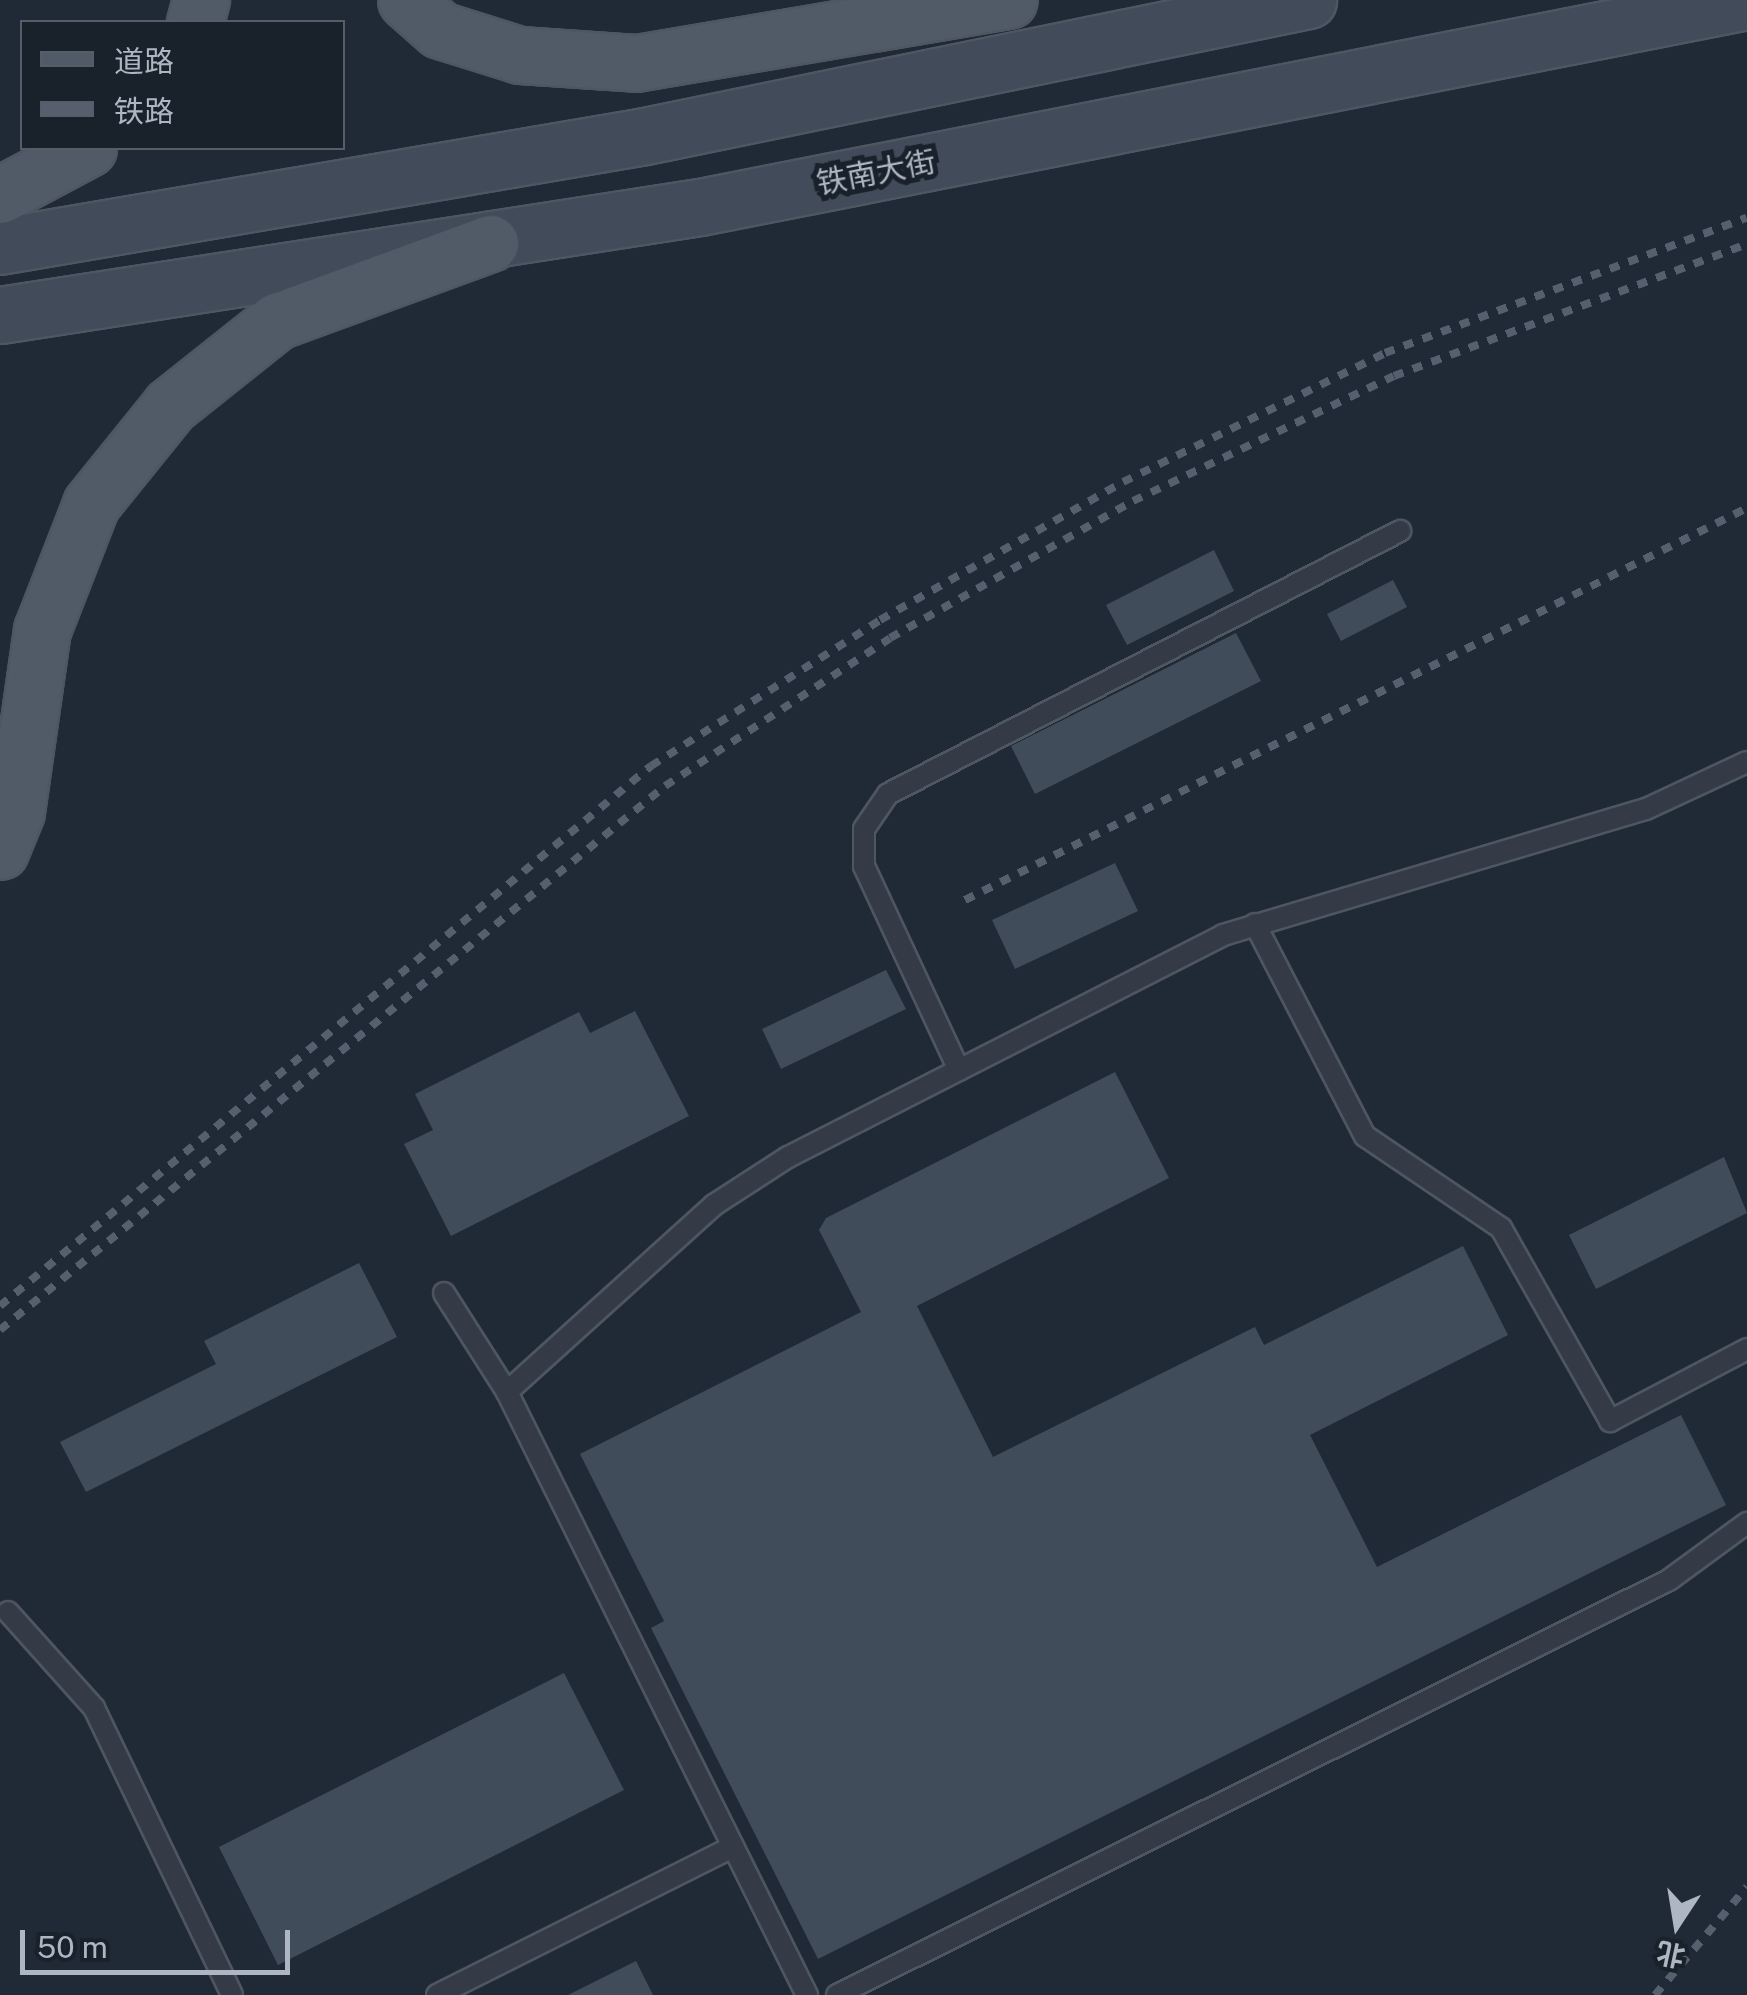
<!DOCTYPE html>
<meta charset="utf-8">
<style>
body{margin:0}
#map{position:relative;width:1747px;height:1995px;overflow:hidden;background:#202936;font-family:"Public Sans","Noto Sans SC",sans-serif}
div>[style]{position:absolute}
.building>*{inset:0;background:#414c5b}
.roads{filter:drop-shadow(2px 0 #4e5662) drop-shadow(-2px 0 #4e5662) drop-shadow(0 2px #4e5662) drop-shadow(0 -2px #4e5662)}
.service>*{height:20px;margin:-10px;padding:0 10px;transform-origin:10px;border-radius:10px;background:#343b47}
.secondary>*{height:55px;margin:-27.5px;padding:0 27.5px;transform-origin:27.5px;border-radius:27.5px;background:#424b5a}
.primary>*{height:55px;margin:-27.5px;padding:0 27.5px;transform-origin:27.5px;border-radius:27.5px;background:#515a67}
.rail>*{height:8px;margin-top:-4px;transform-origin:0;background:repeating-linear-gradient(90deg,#555f6e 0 10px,transparent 0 20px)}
span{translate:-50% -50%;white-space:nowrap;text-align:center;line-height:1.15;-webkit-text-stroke:10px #19212b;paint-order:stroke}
.street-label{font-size:30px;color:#aeb6c4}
.legend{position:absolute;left:20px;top:20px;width:325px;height:130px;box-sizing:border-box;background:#19212b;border:2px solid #555d68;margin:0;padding:12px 18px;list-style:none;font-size:30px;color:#aeb6c4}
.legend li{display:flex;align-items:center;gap:20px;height:50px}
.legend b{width:50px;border:2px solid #555d68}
.north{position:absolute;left:1627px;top:1875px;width:100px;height:100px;-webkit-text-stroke:8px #19212b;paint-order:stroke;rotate:192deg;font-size:28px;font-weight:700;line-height:40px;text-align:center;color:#aeb6c4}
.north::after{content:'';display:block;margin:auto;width:35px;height:45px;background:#aeb6c4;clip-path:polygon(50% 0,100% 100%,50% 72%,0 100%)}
.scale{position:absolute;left:20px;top:1930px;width:270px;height:45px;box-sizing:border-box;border:5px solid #aeb6c4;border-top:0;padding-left:12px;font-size:30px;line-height:35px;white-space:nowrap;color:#aeb6c4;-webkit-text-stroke:8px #19212b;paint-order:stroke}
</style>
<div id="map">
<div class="building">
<div style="clip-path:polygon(1214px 550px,1234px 591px,1127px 645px,1106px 605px)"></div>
<div style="clip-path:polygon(1393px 580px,1407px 607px,1341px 641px,1327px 614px)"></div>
<div style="clip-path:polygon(1236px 633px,1261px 681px,1035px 794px,1011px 746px)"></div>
<div style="clip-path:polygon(1115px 863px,1138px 911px,1015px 969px,992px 920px)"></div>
<div style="clip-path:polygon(886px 970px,906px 1009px,781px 1069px,762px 1029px)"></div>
<div style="clip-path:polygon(635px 1011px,689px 1116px,451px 1236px,404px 1144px,433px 1130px,415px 1094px,579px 1012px,590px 1033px)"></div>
<div style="clip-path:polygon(1115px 1072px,1169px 1178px,917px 1306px,993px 1457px,1255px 1327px,1264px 1345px,1463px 1246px,1508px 1335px,1310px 1435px,1377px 1567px,1681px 1415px,1726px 1505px,818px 1959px,651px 1628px,664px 1621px,580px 1454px,861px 1312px,819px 1230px,826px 1218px)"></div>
<div style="clip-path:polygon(1724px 1157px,1747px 1213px,1596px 1289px,1569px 1235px)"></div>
<div style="clip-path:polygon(359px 1263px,397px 1337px,86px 1492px,60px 1442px,216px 1364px,204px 1341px)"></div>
<div style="clip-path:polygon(564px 1673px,624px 1790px,278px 1965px,219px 1847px)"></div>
<div style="clip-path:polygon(636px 1961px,653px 1995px,568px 1995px)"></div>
</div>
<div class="roads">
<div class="service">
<div style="left:1255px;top:924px;width:239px;rotate:62.6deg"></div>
<div style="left:1365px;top:1136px;width:164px;rotate:34.1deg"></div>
<div style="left:1501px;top:1228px;width:222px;rotate:60.5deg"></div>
<div style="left:1610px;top:1421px;width:155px;rotate:-27.7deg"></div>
<div style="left:959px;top:1070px;width:225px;rotate:-115deg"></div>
<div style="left:864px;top:866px;width:37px;rotate:-90deg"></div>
<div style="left:864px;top:829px;width:42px;rotate:-55.6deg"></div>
<div style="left:888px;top:794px;width:576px;rotate:-27.19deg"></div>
<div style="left:444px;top:1293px;width:117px;rotate:57.5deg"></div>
<div style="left:507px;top:1392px;width:674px;rotate:63.55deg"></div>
<div style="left:507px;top:1392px;width:279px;rotate:-42.1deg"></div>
<div style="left:714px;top:1205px;width:88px;rotate:-33deg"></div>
<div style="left:788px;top:1157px;width:488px;rotate:-27deg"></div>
<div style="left:1223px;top:935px;width:441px;rotate:-16.6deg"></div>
<div style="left:1646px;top:809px;width:111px;rotate:-25deg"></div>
<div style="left:8px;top:1612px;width:129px;rotate:48.1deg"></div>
<div style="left:94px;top:1708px;width:318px;rotate:64.3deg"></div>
<div style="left:437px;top:1995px;width:331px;rotate:-26.6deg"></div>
<div style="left:837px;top:1995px;width:930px;rotate:-26.51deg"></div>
<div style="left:1669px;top:1580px;width:97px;rotate:-36.2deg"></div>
</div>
<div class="secondary">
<div style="left:0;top:246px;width:654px;rotate:-9.68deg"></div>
<div style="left:645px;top:136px;width:677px;rotate:-11.59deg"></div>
<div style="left:0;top:315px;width:708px;rotate:-8.77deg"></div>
<div style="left:700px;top:207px;width:1067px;rotate:-11.13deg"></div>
</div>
<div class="primary">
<div style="left:406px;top:0;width:45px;rotate:41.4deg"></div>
<div style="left:440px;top:30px;width:84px;rotate:17.4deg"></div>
<div style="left:520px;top:55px;width:116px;rotate:3.9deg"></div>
<div style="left:636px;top:63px;width:378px;rotate:-9.6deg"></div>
<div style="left:195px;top:22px;width:23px;rotate:-75deg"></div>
<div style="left:0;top:195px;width:100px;rotate:-28.1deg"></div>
<div style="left:0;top:851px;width:42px;rotate:-67.7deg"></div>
<div style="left:16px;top:812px;width:184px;rotate:-81.9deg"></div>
<div style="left:42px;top:630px;width:135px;rotate:-68.7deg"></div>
<div style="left:91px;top:504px;width:126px;rotate:-51.1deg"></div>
<div style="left:170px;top:406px;width:137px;rotate:-38.5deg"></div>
<div style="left:277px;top:321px;width:227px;rotate:-20.1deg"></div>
</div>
</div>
<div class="rail">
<div style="left:965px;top:900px;width:875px;rotate:-26.62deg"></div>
<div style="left:0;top:1306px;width:846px;rotate:-39.68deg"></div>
<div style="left:651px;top:766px;width:272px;rotate:-32.5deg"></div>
<div style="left:880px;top:620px;width:279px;rotate:-29.6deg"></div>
<div style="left:1123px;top:482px;width:292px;rotate:-26.2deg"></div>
<div style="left:1385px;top:353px;width:386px;rotate:-20.5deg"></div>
<div style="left:0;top:1330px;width:859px;rotate:-39.28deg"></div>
<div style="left:665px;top:786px;width:269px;rotate:-33.3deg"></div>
<div style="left:890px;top:638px;width:279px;rotate:-29.4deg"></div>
<div style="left:1133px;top:501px;width:289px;rotate:-25.6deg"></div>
<div style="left:1394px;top:376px;width:377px;rotate:-20.5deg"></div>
<div style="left:1655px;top:1995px;width:142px;rotate:-49.6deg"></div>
</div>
<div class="street-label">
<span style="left:876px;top:172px;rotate:-11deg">铁南大街</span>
</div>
<ul class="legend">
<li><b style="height:12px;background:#515a67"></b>道路</li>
<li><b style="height:12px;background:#555f6e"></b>铁路</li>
</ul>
<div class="north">北</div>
<div class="scale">50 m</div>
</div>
